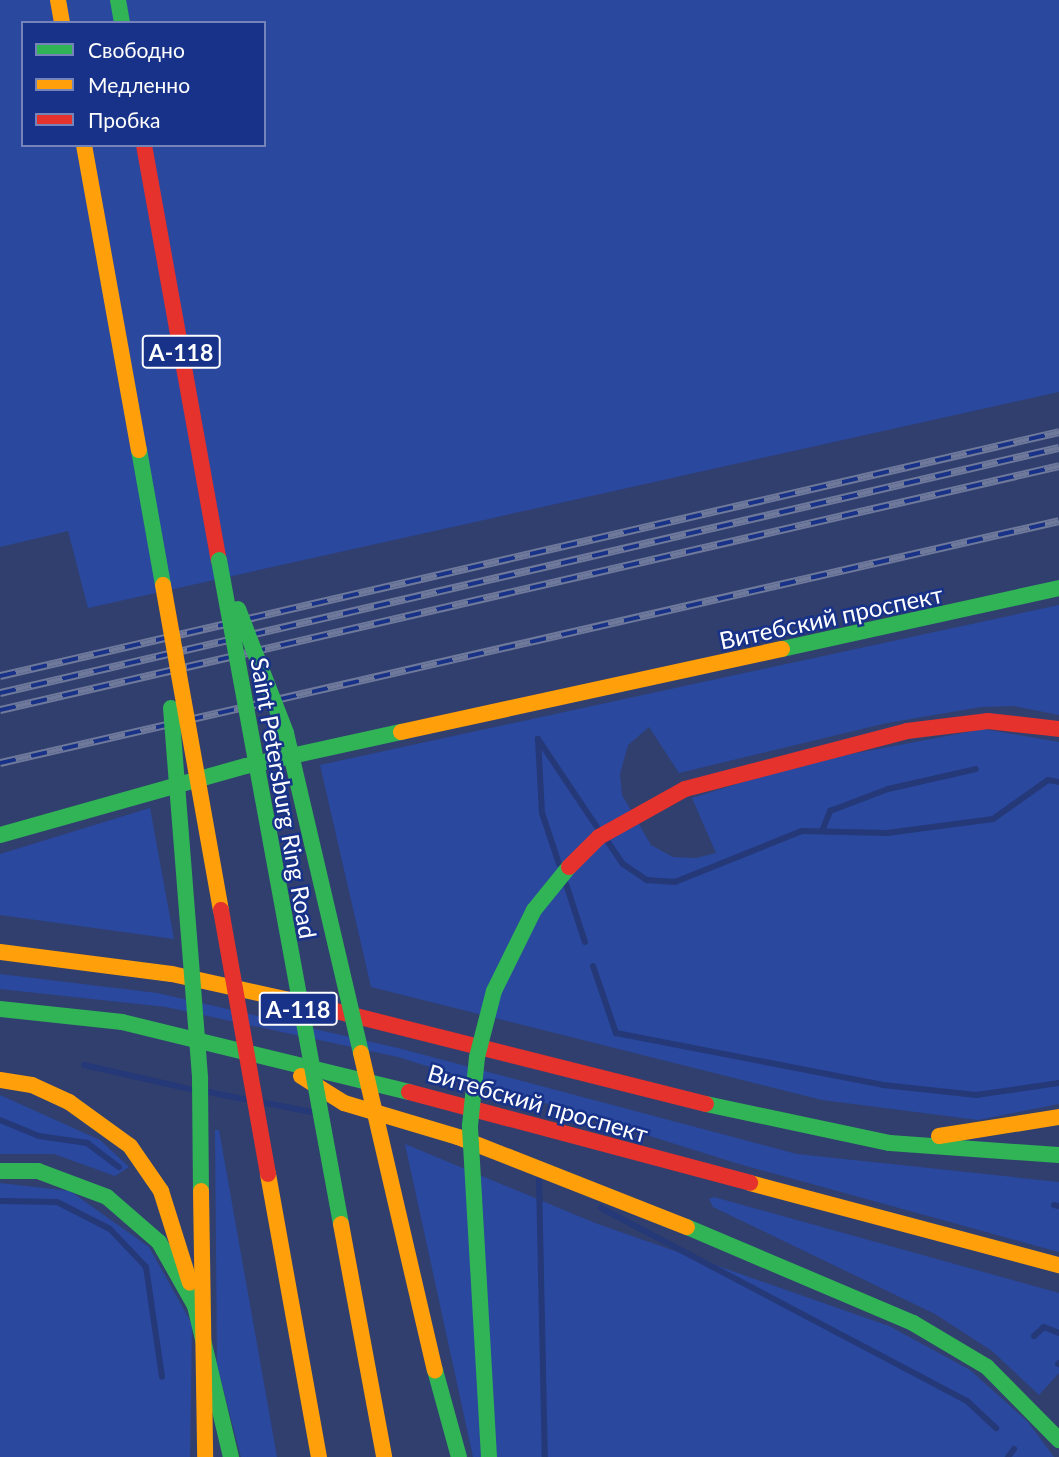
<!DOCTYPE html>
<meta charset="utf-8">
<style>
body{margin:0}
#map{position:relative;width:1059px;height:1457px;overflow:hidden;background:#313f6e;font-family:Lato,sans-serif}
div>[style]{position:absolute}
.green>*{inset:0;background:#2a489e}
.stream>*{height:6px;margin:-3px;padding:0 3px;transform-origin:3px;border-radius:3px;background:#253978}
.fast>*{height:16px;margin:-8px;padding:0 8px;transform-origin:8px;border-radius:8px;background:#30b455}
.slow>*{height:16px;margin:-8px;padding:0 8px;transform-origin:8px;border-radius:8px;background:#ff9f0a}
.jam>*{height:16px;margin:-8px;padding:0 8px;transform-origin:8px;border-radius:8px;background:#e5322d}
.rail>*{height:8px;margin-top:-4px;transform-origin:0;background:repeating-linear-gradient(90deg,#173288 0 16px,#6e799b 0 32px);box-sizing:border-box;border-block:2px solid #6e799b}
.fast-bridge>*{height:16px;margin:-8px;padding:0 8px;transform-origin:8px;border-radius:8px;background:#30b455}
.slow-bridge>*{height:16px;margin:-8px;padding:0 8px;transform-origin:8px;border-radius:8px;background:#ff9f0a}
.jam-bridge>*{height:16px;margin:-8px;padding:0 8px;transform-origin:8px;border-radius:8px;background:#e5322d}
span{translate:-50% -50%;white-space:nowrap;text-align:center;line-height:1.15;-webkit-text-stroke:5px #173288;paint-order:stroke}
.shield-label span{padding:2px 5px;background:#173288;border:2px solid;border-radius:5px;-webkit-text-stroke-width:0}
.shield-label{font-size:23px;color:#fff;font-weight:700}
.street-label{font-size:24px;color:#fff}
.legend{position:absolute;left:21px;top:21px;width:245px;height:126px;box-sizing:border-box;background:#173288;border:2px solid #7484b8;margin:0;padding:9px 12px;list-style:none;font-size:21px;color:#fff}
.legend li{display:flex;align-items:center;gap:14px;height:35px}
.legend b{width:35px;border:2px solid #7484b8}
</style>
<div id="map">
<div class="green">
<div style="clip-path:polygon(evenodd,0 0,1059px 0,1059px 392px,88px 608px,68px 531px,0 547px,0 0,23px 23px,264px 23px,264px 145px,23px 145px,23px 23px)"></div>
<div style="clip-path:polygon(1059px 605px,1059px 715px,1014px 706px,981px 707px,887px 723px,679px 773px,649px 727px,628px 745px,620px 774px,622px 795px,651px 845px,673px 857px,696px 858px,716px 853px,692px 798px,804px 763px,984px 729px,1059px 742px,1059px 1104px,978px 1120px,822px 1100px,371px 987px,320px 765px)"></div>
<div style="clip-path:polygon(150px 808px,174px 939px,0 915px,0 854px)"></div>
<div style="clip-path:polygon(0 974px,157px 993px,398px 1048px,797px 1154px,1059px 1182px,1059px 1252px,739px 1164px,398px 1057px,166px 1007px,0 989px)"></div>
<div style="clip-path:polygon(0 1095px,100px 1140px,129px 1167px,115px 1176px,54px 1154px,0 1154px)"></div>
<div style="clip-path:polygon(215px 1130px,219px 1130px,277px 1457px,241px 1457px,217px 1365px)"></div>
<div style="clip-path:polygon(405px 1144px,595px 1223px,889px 1326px,970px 1370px,1028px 1422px,1054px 1457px,473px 1457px)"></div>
<div style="clip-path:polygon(0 1183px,70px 1191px,149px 1247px,192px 1324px,190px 1457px,0 1457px)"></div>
<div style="clip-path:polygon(714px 1197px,1059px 1293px,1059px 1373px,1039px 1395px,992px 1351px,935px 1314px,713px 1207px,709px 1199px)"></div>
</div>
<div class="stream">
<div style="left:822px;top:831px;width:22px;rotate:-68deg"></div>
<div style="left:830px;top:811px;width:62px;rotate:-20.8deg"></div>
<div style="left:888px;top:789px;width:90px;rotate:-12.8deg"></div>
<div style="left:608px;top:842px;width:27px;rotate:56deg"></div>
<div style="left:623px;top:864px;width:29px;rotate:34deg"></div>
<div style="left:647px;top:880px;width:28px;rotate:4deg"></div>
<div style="left:675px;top:882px;width:137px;rotate:-21.9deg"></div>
<div style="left:802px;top:831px;width:85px;rotate:1.3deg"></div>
<div style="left:887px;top:833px;width:107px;rotate:-7.5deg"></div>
<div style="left:993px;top:819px;width:67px;rotate:-35.3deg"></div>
<div style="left:1048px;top:780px;width:11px;rotate:10deg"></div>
<div style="left:559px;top:864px;width:54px;rotate:-108.4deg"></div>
<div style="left:542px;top:813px;width:74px;rotate:-93.1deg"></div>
<div style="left:538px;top:739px;width:106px;rotate:56.2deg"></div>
<div style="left:566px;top:884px;width:61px;rotate:71.9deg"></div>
<div style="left:593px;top:966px;width:71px;rotate:71.1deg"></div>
<div style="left:616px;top:1033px;width:272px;rotate:11deg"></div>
<div style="left:883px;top:1085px;width:94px;rotate:6.1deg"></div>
<div style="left:976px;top:1095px;width:84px;rotate:-8.2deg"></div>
<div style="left:84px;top:1065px;width:109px;rotate:12.8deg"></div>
<div style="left:208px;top:1092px;width:38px;rotate:11deg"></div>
<div style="left:266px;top:1103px;width:46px;rotate:11.3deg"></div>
<div style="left:0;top:1120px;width:42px;rotate:22.3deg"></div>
<div style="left:39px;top:1136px;width:49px;rotate:8.3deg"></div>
<div style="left:87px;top:1143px;width:40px;rotate:37deg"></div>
<div style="left:539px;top:1179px;width:278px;rotate:88.8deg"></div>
<div style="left:0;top:1201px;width:57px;rotate:1deg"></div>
<div style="left:57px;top:1202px;width:59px;rotate:27deg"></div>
<div style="left:110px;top:1229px;width:52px;rotate:46.5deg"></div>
<div style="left:146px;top:1267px;width:111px;rotate:81.7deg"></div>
<div style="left:1054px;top:1205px;width:5px;rotate:11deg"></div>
<div style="left:601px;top:1208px;width:414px;rotate:27.8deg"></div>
<div style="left:967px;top:1401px;width:40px;rotate:43deg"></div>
<div style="left:1034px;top:1336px;width:13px;rotate:-42deg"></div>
<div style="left:1044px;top:1327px;width:16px;rotate:22deg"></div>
<div style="left:1058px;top:1364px;width:1px;rotate:-45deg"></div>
<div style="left:1008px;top:1457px;width:10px;rotate:-53deg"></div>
</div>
<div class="fast">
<div style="left:118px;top:0;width:23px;rotate:80deg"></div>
<div style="left:139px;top:450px;width:137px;rotate:79.9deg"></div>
<div style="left:782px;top:649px;width:284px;rotate:-12.4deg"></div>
<div style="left:0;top:835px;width:255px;rotate:-15.7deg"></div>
<div style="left:246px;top:766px;width:159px;rotate:-12.4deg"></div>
<div style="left:0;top:1009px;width:123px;rotate:6.1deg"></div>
<div style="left:122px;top:1022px;width:295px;rotate:13.7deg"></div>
<div style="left:706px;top:1104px;width:188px;rotate:12deg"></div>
<div style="left:890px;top:1143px;width:169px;rotate:4.1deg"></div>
<div style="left:0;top:1171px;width:38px"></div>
<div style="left:38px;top:1171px;width:74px;rotate:20.6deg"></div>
<div style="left:107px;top:1197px;width:69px;rotate:40.9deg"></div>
<div style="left:159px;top:1242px;width:73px;rotate:60.6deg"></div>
<div style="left:195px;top:1306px;width:155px;rotate:76.6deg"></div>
<div style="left:687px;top:1227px;width:246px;rotate:23deg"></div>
<div style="left:913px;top:1323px;width:86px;rotate:30.7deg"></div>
<div style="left:987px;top:1367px;width:103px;rotate:45.4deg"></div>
<div style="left:435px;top:1370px;width:90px;rotate:74.6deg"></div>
</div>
<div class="slow">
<div style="left:58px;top:0;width:23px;rotate:80deg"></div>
<div style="left:84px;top:145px;width:310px;rotate:79.8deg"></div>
<div style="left:401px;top:732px;width:390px;rotate:-12.3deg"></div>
<div style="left:0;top:952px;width:173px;rotate:7.3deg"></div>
<div style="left:172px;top:974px;width:148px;rotate:12.5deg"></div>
<div style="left:301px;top:1076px;width:51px;rotate:32.1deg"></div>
<div style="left:344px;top:1103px;width:119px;rotate:16.6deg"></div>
<div style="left:458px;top:1137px;width:246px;rotate:21.5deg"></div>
<div style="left:0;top:1080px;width:32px;rotate:9deg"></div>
<div style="left:32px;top:1085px;width:41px;rotate:24.7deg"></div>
<div style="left:69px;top:1102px;width:75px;rotate:35.8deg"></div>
<div style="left:130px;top:1146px;width:55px;rotate:55.4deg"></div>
<div style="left:161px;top:1191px;width:96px;rotate:72.5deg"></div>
<div style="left:939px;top:1136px;width:121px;rotate:-9deg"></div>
<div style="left:750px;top:1183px;width:320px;rotate:14.9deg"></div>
</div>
<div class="jam">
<div style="left:144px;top:145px;width:422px;rotate:79.8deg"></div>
<div style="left:685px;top:789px;width:229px;rotate:-14.6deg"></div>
<div style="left:907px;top:731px;width:82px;rotate:-7deg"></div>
<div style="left:988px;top:721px;width:71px;rotate:6.4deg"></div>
<div style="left:316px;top:1006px;width:402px;rotate:14.1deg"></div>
<div style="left:409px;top:1092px;width:353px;rotate:14.9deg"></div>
</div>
<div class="rail">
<div style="left:0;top:676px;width:1087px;rotate:-12.97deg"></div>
<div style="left:0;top:693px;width:1087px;rotate:-13.03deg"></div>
<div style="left:0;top:710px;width:1087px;rotate:-12.97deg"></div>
<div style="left:0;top:763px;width:1086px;rotate:-12.87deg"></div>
</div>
<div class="fast-bridge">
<div style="left:219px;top:560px;width:675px;rotate:79.59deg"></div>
<div style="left:238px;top:609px;width:133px;rotate:68.8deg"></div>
<div style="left:286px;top:733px;width:329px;rotate:76.8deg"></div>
<div style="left:171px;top:708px;width:372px;rotate:85.5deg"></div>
<div style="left:200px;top:1079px;width:112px;rotate:89.5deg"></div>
<div style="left:489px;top:1457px;width:332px;rotate:-93.3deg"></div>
<div style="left:470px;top:1126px;width:69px;rotate:-84.2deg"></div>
<div style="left:477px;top:1057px;width:68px;rotate:-75.6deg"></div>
<div style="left:494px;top:991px;width:90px;rotate:-63.7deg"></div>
<div style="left:534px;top:910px;width:55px;rotate:-50.9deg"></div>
</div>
<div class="slow-bridge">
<div style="left:163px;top:585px;width:330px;rotate:79.9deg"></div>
<div style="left:361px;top:1053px;width:326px;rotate:76.9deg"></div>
<div style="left:268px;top:1174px;width:288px;rotate:79.8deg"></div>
<div style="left:201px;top:1191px;width:266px;rotate:89.1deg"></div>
<div style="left:341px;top:1224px;width:237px;rotate:79.5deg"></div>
</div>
<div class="jam-bridge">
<div style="left:569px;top:867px;width:42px;rotate:-45deg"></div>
<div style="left:599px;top:837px;width:98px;rotate:-29.2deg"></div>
<div style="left:221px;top:910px;width:268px;rotate:79.9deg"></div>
</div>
<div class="shield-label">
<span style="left:181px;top:352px">А-118</span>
<span style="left:298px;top:1009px">А-118</span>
</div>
<div class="street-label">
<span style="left:831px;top:617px;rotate:-12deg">Витебский проспект</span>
<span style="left:284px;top:798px;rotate:80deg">Saint Petersburg Ring Road</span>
<span style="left:538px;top:1103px;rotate:16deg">Витебский проспект</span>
</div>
<ul class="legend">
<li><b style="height:9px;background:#30b455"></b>Свободно</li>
<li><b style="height:9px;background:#ff9f0a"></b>Медленно</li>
<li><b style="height:9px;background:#e5322d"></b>Пробка</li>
</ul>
</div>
